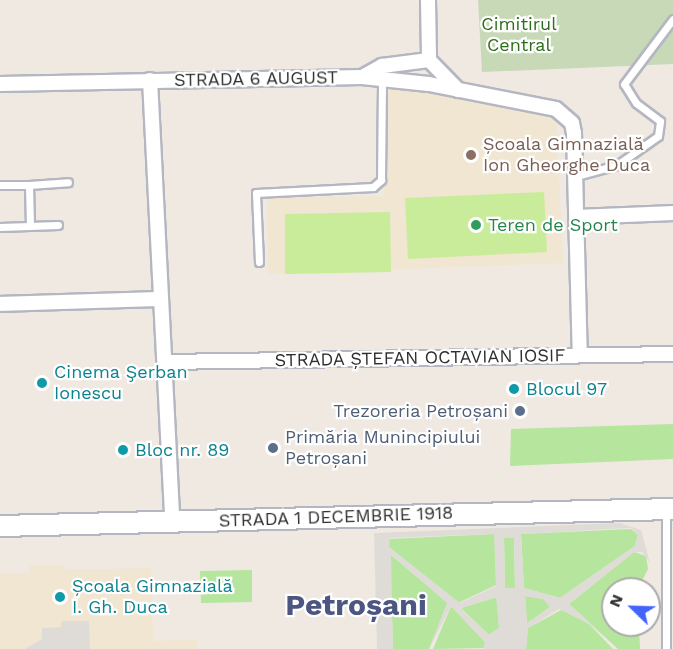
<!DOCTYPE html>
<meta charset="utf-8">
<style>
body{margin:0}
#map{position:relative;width:673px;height:649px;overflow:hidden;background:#efe9e1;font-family:"Work Sans",sans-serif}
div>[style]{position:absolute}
.education>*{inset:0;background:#f0e6d1}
.green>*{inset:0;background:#b6e59e}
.cemetery>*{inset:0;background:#c8d9b8}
.pitch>*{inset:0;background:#c9ec9a}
.plaza>*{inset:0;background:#dfdcd8}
.roads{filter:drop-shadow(2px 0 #b4b7c1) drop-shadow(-2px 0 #b4b7c1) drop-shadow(0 2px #b4b7c1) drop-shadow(0 -2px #b4b7c1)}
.lane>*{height:7px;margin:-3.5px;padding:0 3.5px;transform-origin:3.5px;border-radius:3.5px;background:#fff}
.street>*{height:14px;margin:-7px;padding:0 7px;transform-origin:7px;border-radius:7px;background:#fff}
.secondary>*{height:20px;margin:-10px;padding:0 10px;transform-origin:10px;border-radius:10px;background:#fff}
.dots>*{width:16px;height:16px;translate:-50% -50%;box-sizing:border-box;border:3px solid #fff;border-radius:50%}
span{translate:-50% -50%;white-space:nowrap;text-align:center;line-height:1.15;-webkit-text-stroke:4.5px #fff;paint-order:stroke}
.park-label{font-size:18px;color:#2c6e1b}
.street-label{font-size:18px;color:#2e2e2e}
.education-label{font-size:18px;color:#785e54}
.left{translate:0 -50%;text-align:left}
.leisure-label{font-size:18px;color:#27864d}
.culture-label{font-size:18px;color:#0d838f}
.service-label{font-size:18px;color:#4e5e75}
.right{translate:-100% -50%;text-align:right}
.town-label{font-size:30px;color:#4d5680;font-weight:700}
.north{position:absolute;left:601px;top:577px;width:60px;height:60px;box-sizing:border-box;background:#fff;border:2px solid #ababab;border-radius:50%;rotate:293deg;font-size:16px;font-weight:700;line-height:24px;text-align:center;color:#2e2e2e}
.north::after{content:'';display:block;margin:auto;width:21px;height:27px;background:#4264fb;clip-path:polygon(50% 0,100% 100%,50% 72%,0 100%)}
</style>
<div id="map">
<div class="education">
<div style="clip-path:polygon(386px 84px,556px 115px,563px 263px,268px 274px,267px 198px,384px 196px)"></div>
<div style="clip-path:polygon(29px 565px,63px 565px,63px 570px,151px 568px,153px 641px,197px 640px,197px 649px,0 649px,0 573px,29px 573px)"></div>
</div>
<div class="green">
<div style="clip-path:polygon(673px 424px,673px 459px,510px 466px,511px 429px)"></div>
<div style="clip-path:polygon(631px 529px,638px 535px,635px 546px,560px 598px,524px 588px,521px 534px)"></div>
<div style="clip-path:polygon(495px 534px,496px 585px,458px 603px,389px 547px,389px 539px)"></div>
<div style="clip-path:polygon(504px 538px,514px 538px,515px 588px,505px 589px)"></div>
<div style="clip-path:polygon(634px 552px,646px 556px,648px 569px,638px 589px,613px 589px,613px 625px,639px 625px,640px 649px,618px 649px,569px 604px)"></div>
<div style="clip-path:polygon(390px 554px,448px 603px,429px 649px,393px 649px)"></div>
<div style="clip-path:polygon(252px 570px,252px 602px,201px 603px,200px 571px)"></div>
<div style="clip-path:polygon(525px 596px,544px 599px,550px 607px,527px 624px)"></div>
<div style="clip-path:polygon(497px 597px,499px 628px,489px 635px,461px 608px)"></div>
<div style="clip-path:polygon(451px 606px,485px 642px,485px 648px,433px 649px)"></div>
<div style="clip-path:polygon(563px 609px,589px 624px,613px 649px,526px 649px,528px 628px)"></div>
</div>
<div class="cemetery">
<div style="clip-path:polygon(478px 0,673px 0,673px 64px,482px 72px)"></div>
</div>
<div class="pitch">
<div style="clip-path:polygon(544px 192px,547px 252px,408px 259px,405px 198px)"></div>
<div style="clip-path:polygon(390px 212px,391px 272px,285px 274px,285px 214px)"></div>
</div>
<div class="plaza">
<div style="clip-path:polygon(evenodd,620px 523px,641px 530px,650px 563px,642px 552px,634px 552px,569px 604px,618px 649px,589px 624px,559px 609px,528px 628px,526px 649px,483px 649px,485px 642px,451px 606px,429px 649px,447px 603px,391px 554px,393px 649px,377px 649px,374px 533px,620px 523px,631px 528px,638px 535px,635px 546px,560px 598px,524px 588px,521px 534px,631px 528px,620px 523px,494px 534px,496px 586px,460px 603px,389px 547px,390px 538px,494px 534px,620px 523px,504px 538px,514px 538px,515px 588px,505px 588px,504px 538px,620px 523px,525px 596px,543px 599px,550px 607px,527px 623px,525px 596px,620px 523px,496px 597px,499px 628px,489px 635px,461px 608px,496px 597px)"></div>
<div style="clip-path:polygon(62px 621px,89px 621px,90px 649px,25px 649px,42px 639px,42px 628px,61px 627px)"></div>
</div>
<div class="roads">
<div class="lane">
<div style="left:576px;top:176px;width:42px;rotate:-15deg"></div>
<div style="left:617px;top:165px;width:50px;rotate:-35.3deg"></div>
<div style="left:658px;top:136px;width:15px;rotate:-82deg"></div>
<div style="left:660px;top:121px;width:30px;rotate:-143deg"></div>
<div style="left:636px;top:103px;width:22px;rotate:-122deg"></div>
<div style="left:624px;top:84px;width:81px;rotate:-53deg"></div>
<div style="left:0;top:185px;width:29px"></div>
<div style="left:30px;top:226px;width:41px;rotate:-91.4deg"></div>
<div style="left:29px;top:185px;width:39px;rotate:-4deg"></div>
<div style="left:0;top:227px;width:58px;rotate:-2deg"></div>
<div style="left:259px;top:262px;width:69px;rotate:-92.5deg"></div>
<div style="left:256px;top:193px;width:117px;rotate:-2.9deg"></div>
<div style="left:373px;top:187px;width:11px;rotate:-41deg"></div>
<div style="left:381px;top:180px;width:102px;rotate:-89.4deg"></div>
<div style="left:666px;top:511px;width:138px;rotate:90deg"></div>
</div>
<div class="street">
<div style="left:428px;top:0;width:60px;rotate:89deg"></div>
<div style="left:429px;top:60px;width:42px;rotate:46deg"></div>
<div style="left:362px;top:77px;width:23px;rotate:-29deg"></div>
<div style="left:382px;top:66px;width:47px;rotate:-7.3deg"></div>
<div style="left:150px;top:80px;width:442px;rotate:87.1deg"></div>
<div style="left:0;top:84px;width:362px;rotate:-1.1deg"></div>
<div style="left:362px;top:77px;width:67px;rotate:6deg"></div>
<div style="left:429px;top:84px;width:129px;rotate:11.1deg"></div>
<div style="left:556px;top:109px;width:21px;rotate:41deg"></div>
<div style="left:572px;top:123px;width:10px;rotate:79deg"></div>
<div style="left:574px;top:133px;width:222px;rotate:88.5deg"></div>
<div style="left:577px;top:217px;width:96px;rotate:-2.4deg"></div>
<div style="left:0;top:304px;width:160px;rotate:-1.8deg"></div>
<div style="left:165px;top:362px;width:508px;rotate:-0.9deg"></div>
</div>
<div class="secondary">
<div style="left:0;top:526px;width:673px;rotate:-1.45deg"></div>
</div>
</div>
<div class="dots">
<div style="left:471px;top:155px;background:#8d6e63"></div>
<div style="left:476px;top:225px;background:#2e9e5b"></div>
<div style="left:42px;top:383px;background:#0f9aa8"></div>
<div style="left:514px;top:389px;background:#0f9aa8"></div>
<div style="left:520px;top:411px;background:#5c6f8a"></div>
<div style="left:273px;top:448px;background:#5c6f8a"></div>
<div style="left:123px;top:450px;background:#0f9aa8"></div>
<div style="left:60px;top:597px;background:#0f9aa8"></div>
</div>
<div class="park-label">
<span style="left:519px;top:35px">Cimitirul<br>Central</span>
</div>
<div class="street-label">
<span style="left:256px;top:79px;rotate:-1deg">STRADA 6 AUGUST</span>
<span style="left:420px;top:358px;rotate:-1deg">STRADA ȘTEFAN OCTAVIAN IOSIF</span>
<span style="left:336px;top:517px;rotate:-2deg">STRADA 1 DECEMBRIE 1918</span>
</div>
<div class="education-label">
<span class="left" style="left:483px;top:155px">Școala Gimnazială<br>Ion Gheorghe Duca</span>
</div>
<div class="leisure-label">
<span class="left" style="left:488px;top:225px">Teren de Sport</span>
</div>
<div class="culture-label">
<span class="left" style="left:54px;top:383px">Cinema Şerban<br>Ionescu</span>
<span class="left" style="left:526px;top:389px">Blocul 97</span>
<span class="left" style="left:135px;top:450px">Bloc nr. 89</span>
<span class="left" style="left:72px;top:597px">Școala Gimnazială<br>I. Gh. Duca</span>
</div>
<div class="service-label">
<span class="right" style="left:508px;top:411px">Trezoreria Petroșani</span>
<span class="left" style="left:285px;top:448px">Primăria Munincipiului<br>Petroșani</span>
</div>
<div class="town-label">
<span style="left:356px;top:605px">Petroșani</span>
</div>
<div class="north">N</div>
</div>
